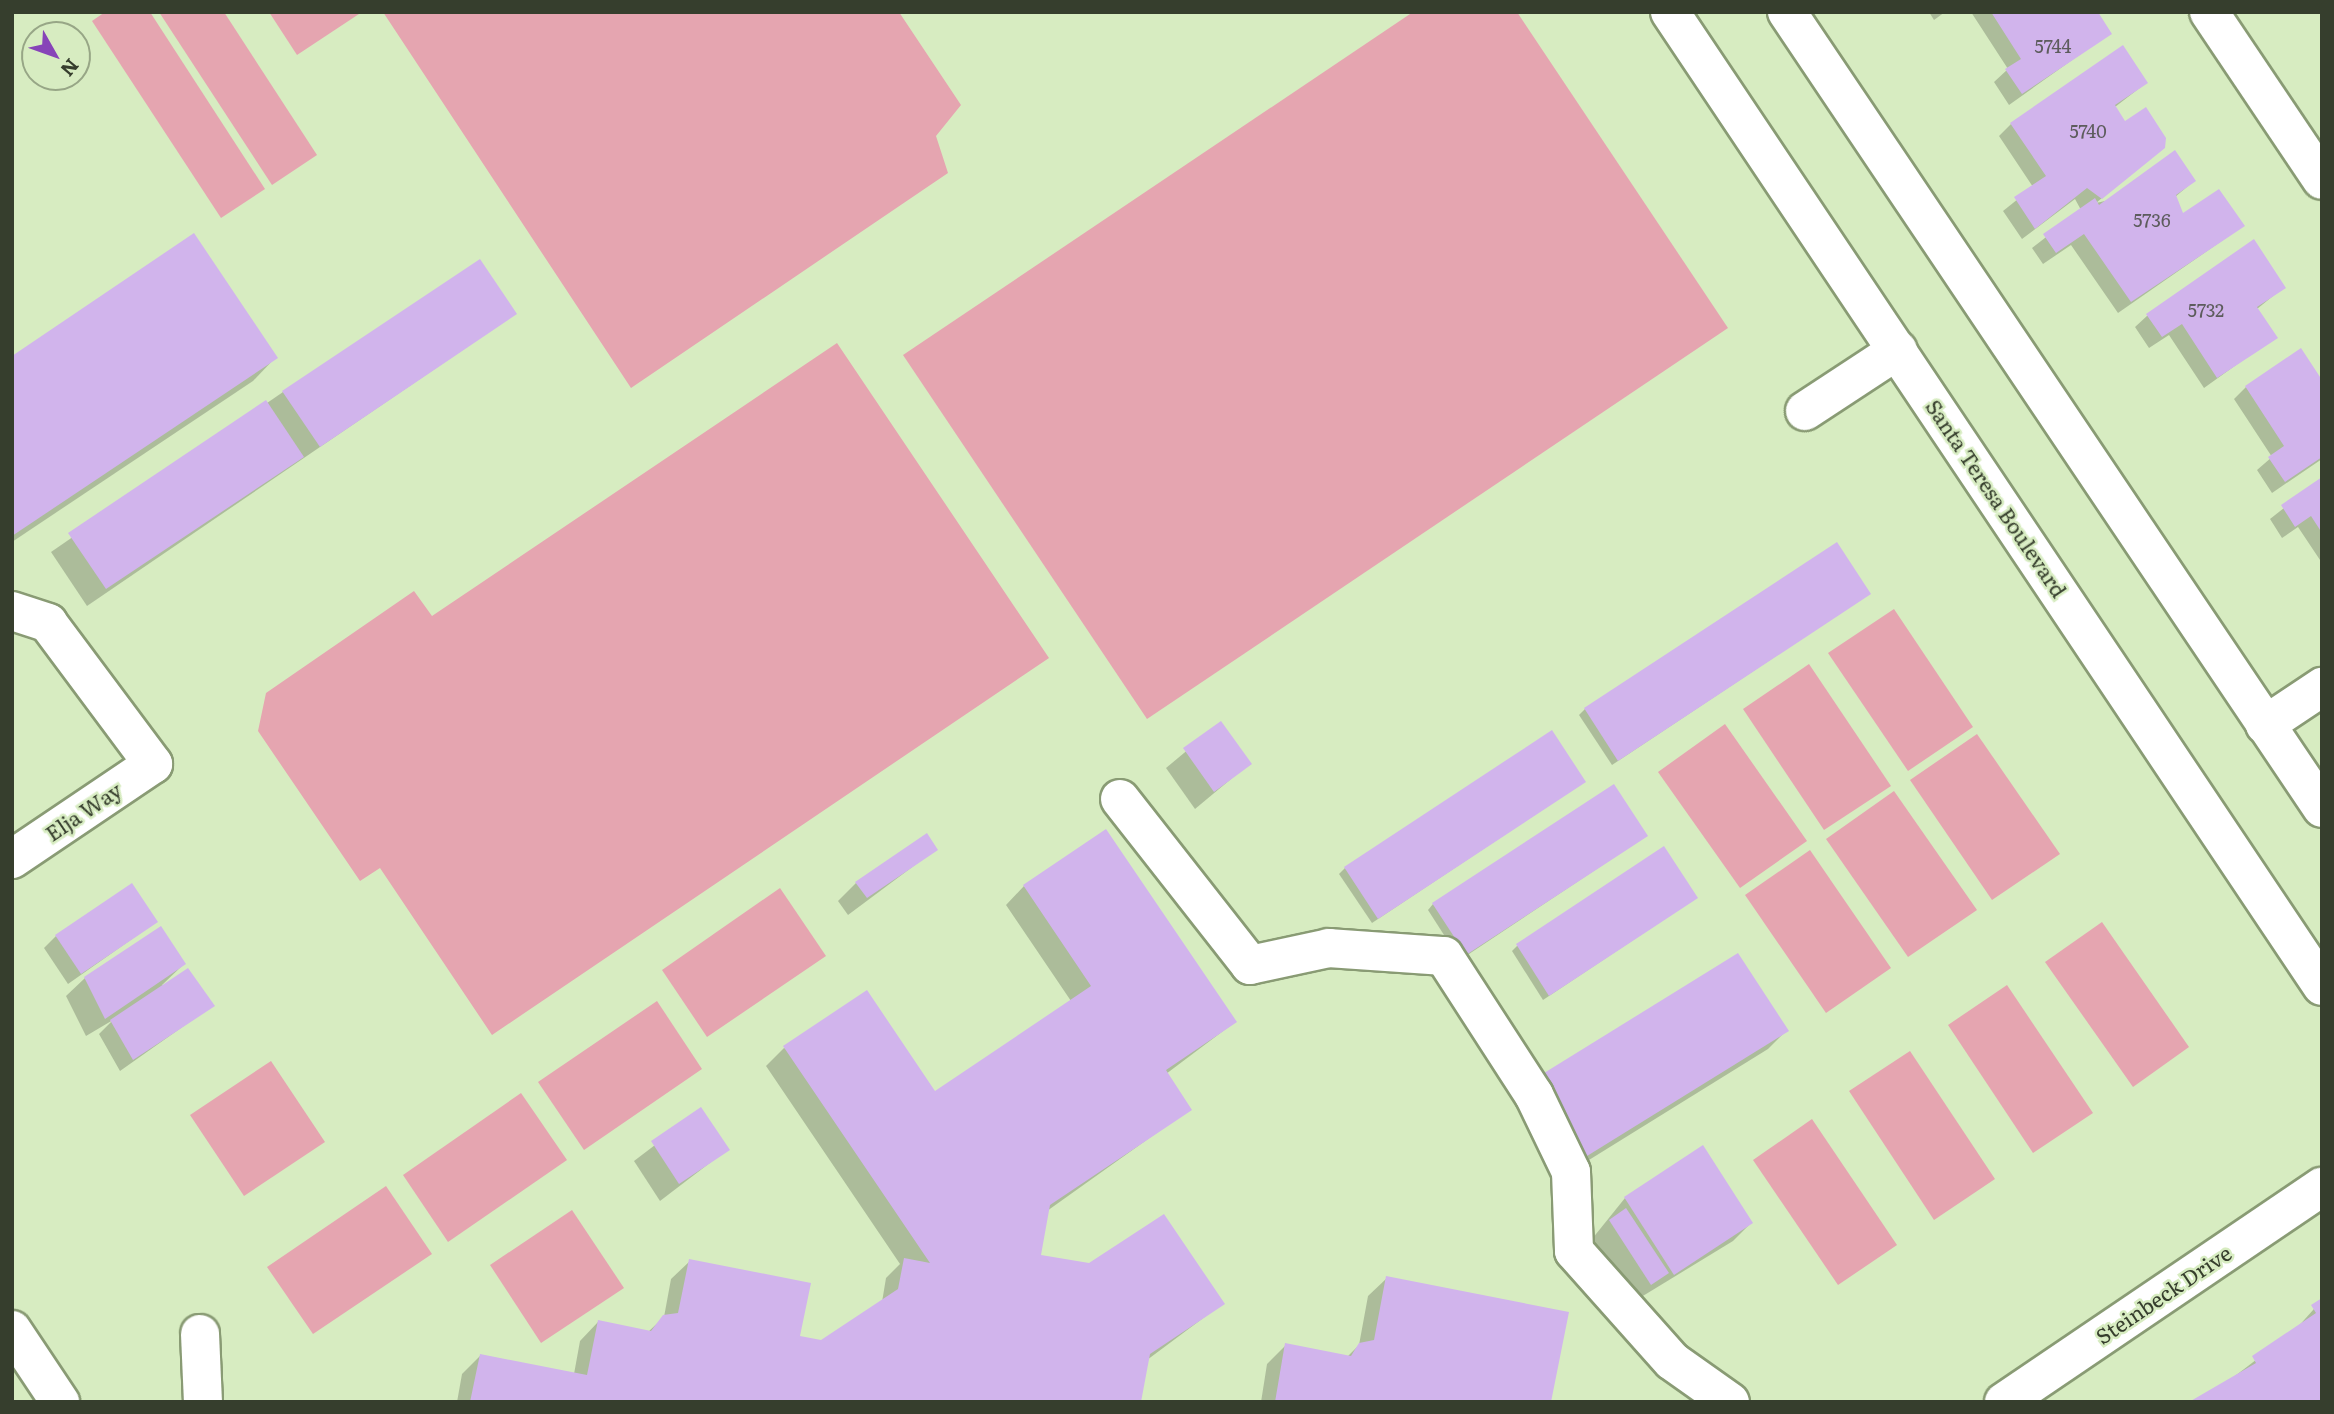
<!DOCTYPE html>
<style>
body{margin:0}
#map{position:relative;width:2334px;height:1414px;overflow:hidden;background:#d7ecc1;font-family:Literata,serif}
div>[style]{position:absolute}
.green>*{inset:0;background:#e5a5b0}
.shadow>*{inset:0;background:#0003}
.building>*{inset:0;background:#d1b4ec}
.roads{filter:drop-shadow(2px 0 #899b74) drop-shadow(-2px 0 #899b74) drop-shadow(0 2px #899b74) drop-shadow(0 -2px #899b74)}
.minor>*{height:38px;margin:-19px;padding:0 19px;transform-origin:19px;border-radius:19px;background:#fff}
.major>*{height:38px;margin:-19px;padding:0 19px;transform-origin:19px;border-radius:19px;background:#fff}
span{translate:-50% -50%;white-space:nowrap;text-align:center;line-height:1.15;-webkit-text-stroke:5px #d7ecc1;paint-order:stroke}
.number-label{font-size:18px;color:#5d5c5d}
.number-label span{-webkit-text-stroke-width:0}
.street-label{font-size:21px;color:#363e2d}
.frame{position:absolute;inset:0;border:14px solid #363e2d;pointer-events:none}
.north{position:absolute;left:21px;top:21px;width:70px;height:70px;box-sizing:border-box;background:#d7ecc1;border:2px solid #97a686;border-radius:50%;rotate:130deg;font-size:19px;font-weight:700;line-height:28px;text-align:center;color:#363e2d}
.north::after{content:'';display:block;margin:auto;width:24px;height:32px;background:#8744b8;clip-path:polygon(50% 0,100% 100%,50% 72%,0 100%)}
</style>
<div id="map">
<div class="green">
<div style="clip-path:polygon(105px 12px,150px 12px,265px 189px,221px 218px,92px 21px)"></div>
<div style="clip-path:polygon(159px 12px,224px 12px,317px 155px,272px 185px)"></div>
<div style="clip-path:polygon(269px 12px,362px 12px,297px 55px)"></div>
<div style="clip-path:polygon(383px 12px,899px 12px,961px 105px,936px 136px,948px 173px,631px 388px)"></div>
<div style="clip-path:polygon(1413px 12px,1517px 12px,1728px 328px,1147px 719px,903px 355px)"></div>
<div style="clip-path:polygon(837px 343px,1049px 658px,492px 1035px,380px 868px,360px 881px,258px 731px,266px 693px,414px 591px,432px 616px)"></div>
<div style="clip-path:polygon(1894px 609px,1973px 727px,1908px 771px,1828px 653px)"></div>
<div style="clip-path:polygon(1809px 664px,1891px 786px,1824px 830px,1743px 709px)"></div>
<div style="clip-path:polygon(1725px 724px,1807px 841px,1740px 888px,1658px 772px)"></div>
<div style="clip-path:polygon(1977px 734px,2060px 854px,1992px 900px,1910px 780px)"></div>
<div style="clip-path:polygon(1894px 791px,1977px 910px,1908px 957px,1826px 839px)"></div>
<div style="clip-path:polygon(1810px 850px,1891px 968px,1826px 1013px,1745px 895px)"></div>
<div style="clip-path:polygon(780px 888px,826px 956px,707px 1037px,662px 970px)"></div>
<div style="clip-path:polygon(2102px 922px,2189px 1047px,2133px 1087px,2045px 962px)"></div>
<div style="clip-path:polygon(2007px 985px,2093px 1113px,2033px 1153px,1948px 1025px)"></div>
<div style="clip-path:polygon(657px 1001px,702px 1069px,584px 1150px,538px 1082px)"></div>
<div style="clip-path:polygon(1910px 1051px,1995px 1179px,1934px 1220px,1849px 1091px)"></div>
<div style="clip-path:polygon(271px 1061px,325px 1142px,244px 1196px,190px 1115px)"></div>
<div style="clip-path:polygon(521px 1093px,567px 1160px,448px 1242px,403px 1175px)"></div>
<div style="clip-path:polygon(1812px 1119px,1897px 1245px,1838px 1285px,1753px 1160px)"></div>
<div style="clip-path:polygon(386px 1186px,432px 1254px,313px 1334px,267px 1267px)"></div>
<div style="clip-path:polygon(572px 1210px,624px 1288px,541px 1343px,490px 1265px)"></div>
</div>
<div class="shadow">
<div style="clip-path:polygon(1929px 12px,1945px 12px,1934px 20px)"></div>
<div style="clip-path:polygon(1971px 12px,2061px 12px,2110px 33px,2009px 105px,1994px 82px,2008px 69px)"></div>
<div style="clip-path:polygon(2146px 83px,2115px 107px,2124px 123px,2163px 147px,2096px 203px,2194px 181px,2175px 197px,2183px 216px,2243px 226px,2118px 313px,2071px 245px,2043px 264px,2032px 248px,2081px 210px,2075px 199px,2022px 239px,2003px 211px,2033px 187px,1999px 136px,2011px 124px)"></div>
<div style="clip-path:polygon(2284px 287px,2257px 309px,2275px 337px,2204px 388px,2169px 335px,2149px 348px,2135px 327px,2148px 315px)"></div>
<div style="clip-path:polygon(515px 314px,87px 606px,51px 552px,283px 392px)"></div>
<div style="clip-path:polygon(276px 357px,253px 381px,12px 542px,12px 358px)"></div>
<div style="clip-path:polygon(2322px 383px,2322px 459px,2272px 493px,2257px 470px,2272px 457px,2234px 399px,2246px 387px)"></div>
<div style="clip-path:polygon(2322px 478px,2322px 563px,2298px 527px,2282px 538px,2270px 519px)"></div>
<div style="clip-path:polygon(1869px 594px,1612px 765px,1579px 715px,1585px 709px)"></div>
<div style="clip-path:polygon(1220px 723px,1249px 764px,1195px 809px,1166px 768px)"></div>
<div style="clip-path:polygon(1584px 782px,1372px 923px,1339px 874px,1345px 868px)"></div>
<div style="clip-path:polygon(1646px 836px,1460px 960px,1428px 910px,1433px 904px)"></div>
<div style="clip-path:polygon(935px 850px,848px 915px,838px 901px,856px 883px)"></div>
<div style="clip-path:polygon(1024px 886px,1235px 1022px,1166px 1074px,1190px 1109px,1047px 1211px,1039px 1256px,1222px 1304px,1147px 1360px,1139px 1402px,457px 1402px,462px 1374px,480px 1356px,574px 1374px,580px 1341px,598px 1322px,648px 1332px,664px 1317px,671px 1279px,690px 1261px,798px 1338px,822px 1342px,882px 1302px,886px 1278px,900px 1264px,766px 1066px,784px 1048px,934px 1093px,1071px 1001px,1006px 905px)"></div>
<div style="clip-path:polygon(1696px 898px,1543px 1000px,1512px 951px,1517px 946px)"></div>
<div style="clip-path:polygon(156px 922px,68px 984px,44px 948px,56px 936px)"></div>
<div style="clip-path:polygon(184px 964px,162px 985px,212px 1006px,120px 1071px,99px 1034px,113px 1020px,86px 1036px,66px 996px,85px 978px)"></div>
<div style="clip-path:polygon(1786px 1031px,1768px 1049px,1568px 1173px,1519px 1097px)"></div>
<div style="clip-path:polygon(701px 1110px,728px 1149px,660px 1201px,634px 1161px)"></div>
<div style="clip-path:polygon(1625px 1198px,1751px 1223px,1733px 1241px,1633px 1302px,1592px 1239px)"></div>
<div style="clip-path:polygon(1387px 1278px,1550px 1402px,1261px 1402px,1267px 1364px,1286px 1345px,1347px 1357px,1359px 1345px,1368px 1296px)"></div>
<div style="clip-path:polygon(2322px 1300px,2322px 1402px,2235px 1376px,2296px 1329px)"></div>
</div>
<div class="building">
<div style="clip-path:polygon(1991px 12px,2098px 12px,2112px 34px,2022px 94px,2005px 69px,2021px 59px)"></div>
<div style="clip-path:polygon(2123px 45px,2148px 83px,2115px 105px,2125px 121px,2146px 107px,2166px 138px,2165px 148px,2102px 199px,2087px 188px,2035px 229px,2014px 197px,2046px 176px,2010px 123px)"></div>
<div style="clip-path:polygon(2175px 150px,2196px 181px,2176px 195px,2183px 213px,2219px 189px,2245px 226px,2131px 302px,2084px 234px,2056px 253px,2043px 234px,2095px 198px,2099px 205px)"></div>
<div style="clip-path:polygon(194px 233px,278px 358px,12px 536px,12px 356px)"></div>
<div style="clip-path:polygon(2254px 239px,2286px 288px,2257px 307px,2278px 338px,2217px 378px,2182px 324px,2162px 337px,2146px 314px)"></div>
<div style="clip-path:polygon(480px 259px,517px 314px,320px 447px,282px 391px)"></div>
<div style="clip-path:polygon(2301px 348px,2322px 380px,2322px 457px,2285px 482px,2268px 457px,2284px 446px,2245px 386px)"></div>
<div style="clip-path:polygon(266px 400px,304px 457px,106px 589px,68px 533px)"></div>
<div style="clip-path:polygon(2322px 477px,2322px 533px,2311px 516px,2295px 527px,2281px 505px)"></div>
<div style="clip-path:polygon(1837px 542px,1871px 594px,1618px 761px,1584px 708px)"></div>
<div style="clip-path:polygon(1221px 721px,1252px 764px,1214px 792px,1183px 748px)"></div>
<div style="clip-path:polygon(1552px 730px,1586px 782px,1378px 919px,1344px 867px)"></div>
<div style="clip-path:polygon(1614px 784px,1648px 836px,1466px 955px,1432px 903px)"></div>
<div style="clip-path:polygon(1106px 829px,1237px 1022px,1166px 1070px,1192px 1110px,1050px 1205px,1041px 1255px,1089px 1263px,1164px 1214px,1225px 1304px,1150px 1354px,1141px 1402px,470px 1402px,480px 1354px,587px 1375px,598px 1320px,651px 1331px,663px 1315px,678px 1313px,689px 1259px,811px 1283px,800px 1336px,821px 1340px,898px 1289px,904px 1258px,930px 1263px,783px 1046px,867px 990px,935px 1091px,1091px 986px,1023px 885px)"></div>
<div style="clip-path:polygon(927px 833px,938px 850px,867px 898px,855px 882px)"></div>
<div style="clip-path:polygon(1664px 846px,1698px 898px,1549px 996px,1516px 944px)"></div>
<div style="clip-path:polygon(132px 883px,158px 922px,81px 974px,55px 935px)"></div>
<div style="clip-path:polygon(161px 926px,186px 964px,105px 1019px,84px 977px)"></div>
<div style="clip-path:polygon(1738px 953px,1789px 1031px,1587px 1156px,1536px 1078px)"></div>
<div style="clip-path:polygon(188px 968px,215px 1006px,133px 1060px,110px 1020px)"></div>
<div style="clip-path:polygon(701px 1107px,730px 1150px,679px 1184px,651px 1141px)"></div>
<div style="clip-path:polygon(1703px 1145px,1753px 1223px,1674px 1275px,1624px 1197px)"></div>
<div style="clip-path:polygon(1626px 1208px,1669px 1273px,1651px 1285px,1609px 1220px)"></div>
<div style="clip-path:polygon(1386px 1276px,1569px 1312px,1551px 1402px,1275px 1402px,1285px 1343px,1351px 1356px,1359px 1343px,1374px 1340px)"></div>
<div style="clip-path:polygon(2322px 1298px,2322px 1402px,2189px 1402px,2256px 1363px,2252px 1356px,2316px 1313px,2311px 1305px)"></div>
</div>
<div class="roads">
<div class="minor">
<div style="left:2209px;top:12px;width:202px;rotate:56.1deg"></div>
<div style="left:1805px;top:411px;width:111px;rotate:-33.3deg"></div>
<div style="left:12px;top:611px;width:38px;rotate:18deg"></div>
<div style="left:48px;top:623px;width:176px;rotate:53.3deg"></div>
<div style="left:153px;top:764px;width:170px;rotate:146deg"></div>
<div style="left:2265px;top:725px;width:69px;rotate:-33.7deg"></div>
<div style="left:1120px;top:799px;width:211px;rotate:51.9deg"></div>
<div style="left:1250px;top:965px;width:81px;rotate:-12.1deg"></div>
<div style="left:1329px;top:948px;width:115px;rotate:4deg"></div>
<div style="left:1444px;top:956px;width:166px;rotate:57.1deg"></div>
<div style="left:1534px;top:1095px;width:85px;rotate:64.3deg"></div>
<div style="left:1571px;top:1172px;width:79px;rotate:87.8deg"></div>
<div style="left:1574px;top:1251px;width:147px;rotate:48.3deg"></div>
<div style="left:1672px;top:1361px;width:71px;rotate:35.3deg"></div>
<div style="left:12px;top:1330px;width:87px;rotate:56.3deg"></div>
<div style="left:200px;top:1334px;width:68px;rotate:87.5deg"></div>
<div style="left:2004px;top:1402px;width:384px;rotate:-34.1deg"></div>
</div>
<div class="major">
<div style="left:1670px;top:12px;width:1172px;rotate:56.2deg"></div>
<div style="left:1787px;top:12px;width:959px;rotate:56.09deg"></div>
</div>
</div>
<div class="number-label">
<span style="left:2053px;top:46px">5744</span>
<span style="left:2088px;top:131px">5740</span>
<span style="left:2152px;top:220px">5736</span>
<span style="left:2206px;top:310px">5732</span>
</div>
<div class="street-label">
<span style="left:1997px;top:498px;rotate:56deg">Santa Teresa Boulevard</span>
<span style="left:83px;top:811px;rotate:-34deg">Elja Way</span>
<span style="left:2163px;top:1294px;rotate:-34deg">Steinbeck Drive</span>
</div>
<div class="frame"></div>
<div class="north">N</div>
</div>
